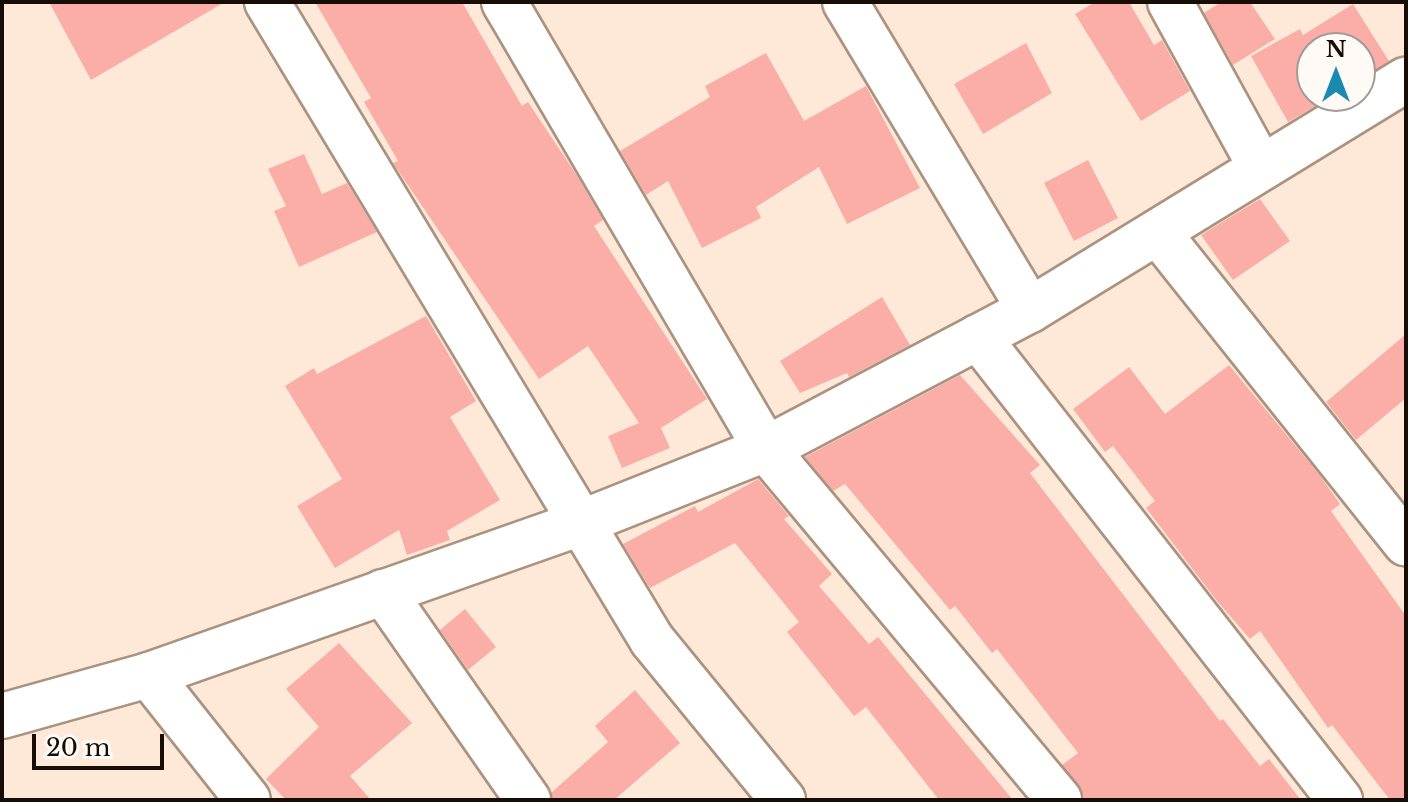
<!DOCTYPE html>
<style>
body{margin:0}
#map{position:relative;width:1408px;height:802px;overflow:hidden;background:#fee9d8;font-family:"Libre Baskerville",serif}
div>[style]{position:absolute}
.building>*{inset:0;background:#fbaea8}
.roads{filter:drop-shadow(2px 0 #ab937f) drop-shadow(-2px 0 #ab937f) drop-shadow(0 2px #ab937f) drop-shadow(0 -2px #ab937f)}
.minor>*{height:44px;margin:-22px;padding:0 22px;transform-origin:22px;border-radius:22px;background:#fff}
span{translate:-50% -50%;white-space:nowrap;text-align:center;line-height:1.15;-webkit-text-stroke:8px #fffaf5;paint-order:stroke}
.frame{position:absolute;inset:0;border:4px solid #150d06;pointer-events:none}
.north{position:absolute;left:1296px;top:32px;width:80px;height:80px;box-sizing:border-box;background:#fffaf5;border:2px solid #a19b95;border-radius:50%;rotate:0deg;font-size:22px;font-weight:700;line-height:32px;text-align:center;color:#150d06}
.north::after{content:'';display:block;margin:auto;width:28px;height:36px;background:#1b8ab0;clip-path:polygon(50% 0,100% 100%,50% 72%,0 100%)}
.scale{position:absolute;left:32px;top:734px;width:132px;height:36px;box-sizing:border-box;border:4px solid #150d06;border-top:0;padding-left:10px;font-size:24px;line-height:28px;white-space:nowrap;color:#150d06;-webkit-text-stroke:6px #fffaf5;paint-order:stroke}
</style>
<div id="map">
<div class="building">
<div style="clip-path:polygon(49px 2px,225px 2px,91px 80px)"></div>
<div style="clip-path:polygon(315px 2px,462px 2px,522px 106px,528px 102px,578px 177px,603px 220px,594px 226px,707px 399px,661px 428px,670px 448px,622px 468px,608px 436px,639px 423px,588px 346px,539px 379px,393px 163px,398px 161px,364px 102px,371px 98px)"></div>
<div style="clip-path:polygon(1095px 2px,1129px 2px,1154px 45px,1162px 40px,1190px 91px,1141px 121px,1075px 14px)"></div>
<div style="clip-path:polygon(1221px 2px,1250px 2px,1275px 39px,1233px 65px,1204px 13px)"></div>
<div style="clip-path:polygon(1353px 4px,1389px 61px,1360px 79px,1360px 48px,1312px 48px,1312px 96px,1332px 96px,1288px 122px,1251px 56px,1300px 29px,1303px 35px)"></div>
<div style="clip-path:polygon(1026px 43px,1052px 93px,983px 134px,954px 84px)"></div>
<div style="clip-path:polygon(766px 53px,804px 121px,866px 86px,920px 188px,847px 224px,819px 167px,756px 207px,761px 218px,702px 248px,668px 181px,646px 195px,620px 151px,710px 97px,705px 86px)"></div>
<div style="clip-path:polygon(304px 154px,322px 194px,347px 183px,377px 232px,299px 267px,274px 211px,286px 206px,268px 169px)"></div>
<div style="clip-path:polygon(1088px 160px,1118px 218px,1074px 241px,1044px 183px)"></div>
<div style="clip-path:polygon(1260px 199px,1290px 241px,1233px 280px,1201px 235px)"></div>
<div style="clip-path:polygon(882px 297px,910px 345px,849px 377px,847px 373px,800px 393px,780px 361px)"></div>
<div style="clip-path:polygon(426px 316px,476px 401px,450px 417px,500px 500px,447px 531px,450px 540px,407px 555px,399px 530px,335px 568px,297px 506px,342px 479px,285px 386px,314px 368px,317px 374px)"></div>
<div style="clip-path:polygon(1406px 334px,1406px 398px,1356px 440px,1326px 402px)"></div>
<div style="clip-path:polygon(1229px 365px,1318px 473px,1340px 504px,1331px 511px,1406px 616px,1406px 800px,1390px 800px,1332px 725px,1328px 728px,1260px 631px,1250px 639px,1217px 601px,1146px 508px,1155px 501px,1113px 446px,1105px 452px,1073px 409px,1129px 367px,1165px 414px)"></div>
<div style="clip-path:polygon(960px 375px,1040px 465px,1030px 473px,1220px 721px,1223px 719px,1260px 766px,1269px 759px,1301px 800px,1083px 800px,1062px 765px,1078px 753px,997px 649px,992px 653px,955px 606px,950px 610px,845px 484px,833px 491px,805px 457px)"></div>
<div style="clip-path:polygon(758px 479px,789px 516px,784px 519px,832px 574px,819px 586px,869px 644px,878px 637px,1013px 800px,939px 800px,866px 707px,854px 716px,787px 632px,799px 622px,735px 543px,650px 588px,623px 544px,695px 506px,698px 512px)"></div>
<div style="clip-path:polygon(465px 609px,496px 647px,468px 670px,440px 630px)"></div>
<div style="clip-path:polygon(339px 643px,412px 723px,350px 776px,371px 800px,286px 800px,266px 779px,319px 727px,286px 689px)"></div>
<div style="clip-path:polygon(635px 690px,680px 743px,614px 800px,553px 800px,551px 793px,608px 742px,595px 726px)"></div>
</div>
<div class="roads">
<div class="minor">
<div style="left:267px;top:2px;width:745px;rotate:58.89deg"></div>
<div style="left:652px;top:640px;width:207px;rotate:50.7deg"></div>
<div style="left:504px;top:2px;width:518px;rotate:59.62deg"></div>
<div style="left:766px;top:449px;width:457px;rotate:50.1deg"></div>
<div style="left:845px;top:2px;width:359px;rotate:59deg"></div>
<div style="left:1170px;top:2px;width:187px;rotate:61.2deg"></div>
<div style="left:1159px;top:234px;width:396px;rotate:51.4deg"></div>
<div style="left:978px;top:337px;width:588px;rotate:51.98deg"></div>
<div style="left:383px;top:592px;width:254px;rotate:55.1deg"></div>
<div style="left:149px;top:675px;width:159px;rotate:51.6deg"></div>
<div style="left:2px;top:716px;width:153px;rotate:-15.6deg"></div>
<div style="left:149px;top:675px;width:457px;rotate:-19.4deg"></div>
<div style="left:580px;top:523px;width:200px;rotate:-21.7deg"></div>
<div style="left:766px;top:449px;width:298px;rotate:-27.8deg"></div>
<div style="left:1030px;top:310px;width:441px;rotate:-31.5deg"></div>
</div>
</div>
<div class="frame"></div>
<div class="north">N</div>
<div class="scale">20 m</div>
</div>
